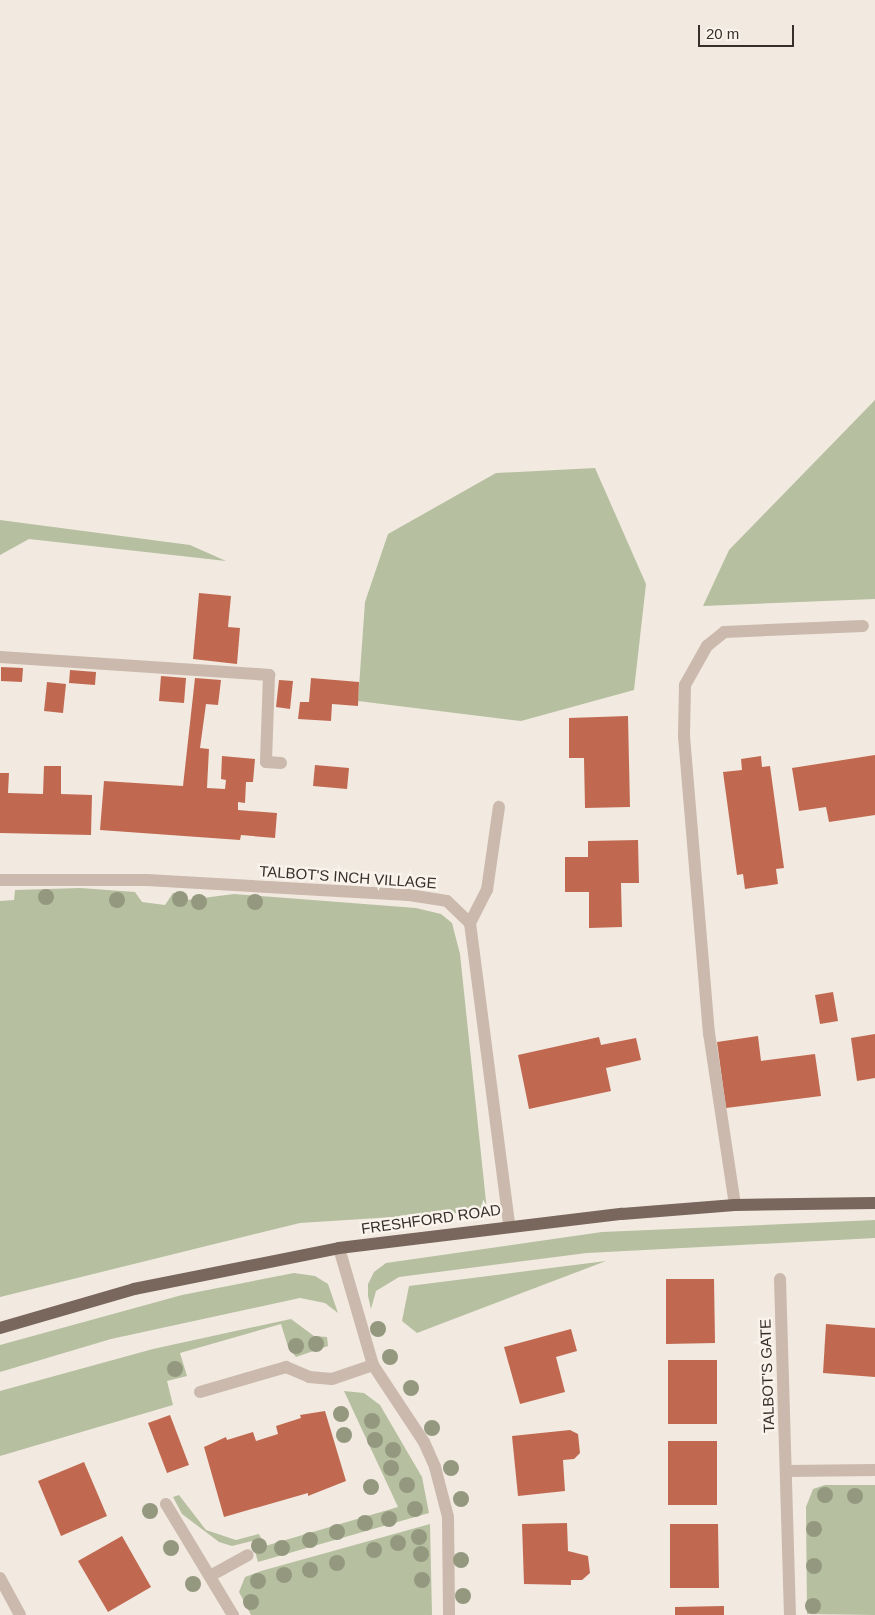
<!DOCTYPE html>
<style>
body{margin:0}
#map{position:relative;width:875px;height:1615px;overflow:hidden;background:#f2e9e0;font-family:Helvetica,sans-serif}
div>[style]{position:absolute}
.green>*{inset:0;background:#b6c0a0}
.building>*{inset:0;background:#c06950}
.minor>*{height:12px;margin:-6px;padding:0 6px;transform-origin:6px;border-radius:6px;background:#cab9ac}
.major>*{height:12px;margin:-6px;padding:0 6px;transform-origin:6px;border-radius:6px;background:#79665c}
.trees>*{width:16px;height:16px;margin:-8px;border-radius:50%;background:#94987f}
span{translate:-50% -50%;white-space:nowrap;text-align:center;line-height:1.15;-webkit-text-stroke:5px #f9f3ec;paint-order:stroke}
.street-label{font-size:15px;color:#382e2a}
.scale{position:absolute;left:698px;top:25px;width:96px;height:22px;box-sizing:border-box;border:2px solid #382e2a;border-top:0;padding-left:6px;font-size:15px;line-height:18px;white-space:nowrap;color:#382e2a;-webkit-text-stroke:4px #f9f3ec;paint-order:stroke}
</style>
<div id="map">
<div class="green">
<div style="clip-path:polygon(875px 400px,875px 599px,703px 606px,729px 550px)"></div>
<div style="clip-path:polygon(595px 468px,646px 584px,634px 690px,521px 721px,358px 701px,365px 602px,388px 534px,496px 473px)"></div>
<div style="clip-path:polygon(0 520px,190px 545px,226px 561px,29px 539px,0 555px)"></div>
<div style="clip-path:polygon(80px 888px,135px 892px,142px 902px,165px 905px,173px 893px,185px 893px,187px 900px,234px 894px,416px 908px,441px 914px,452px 923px,460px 954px,487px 1211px,300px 1223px,0 1297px,0 901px,14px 900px,15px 890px)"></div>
<div style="clip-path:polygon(875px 1220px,875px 1238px,587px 1253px,399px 1277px,376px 1291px,371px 1309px,368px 1296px,368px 1284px,374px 1272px,386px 1263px,602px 1232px)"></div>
<div style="clip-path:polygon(606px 1261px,417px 1333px,402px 1321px,409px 1286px)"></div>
<div style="clip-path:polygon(294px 1273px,315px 1276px,328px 1284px,338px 1313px,325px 1303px,300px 1298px,111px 1339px,0 1372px,0 1345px,182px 1295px)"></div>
<div style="clip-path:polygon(291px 1319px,314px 1336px,327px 1337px,328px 1346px,296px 1357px,288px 1347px,281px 1324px,180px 1353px,187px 1376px,167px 1381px,173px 1405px,0 1456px,0 1391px,153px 1349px)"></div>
<div style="clip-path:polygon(344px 1391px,364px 1393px,380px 1405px,422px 1477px,429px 1513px,258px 1562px,252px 1541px,232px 1546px,219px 1542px,182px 1514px,173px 1497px,179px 1495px,206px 1530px,236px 1540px,259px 1534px,265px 1546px,398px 1507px)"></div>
<div style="clip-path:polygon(825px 1485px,875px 1485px,875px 1615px,807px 1614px,806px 1507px,813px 1489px)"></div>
<div style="clip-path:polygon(430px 1524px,432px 1615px,251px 1615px,239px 1592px,245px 1577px,261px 1571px)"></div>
</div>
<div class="building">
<div style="clip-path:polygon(199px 593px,231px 596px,228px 627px,240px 628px,237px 664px,193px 659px)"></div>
<div style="clip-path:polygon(1px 667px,23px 668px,22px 682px,1px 681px)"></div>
<div style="clip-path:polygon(70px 670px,96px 672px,95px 685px,69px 683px)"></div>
<div style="clip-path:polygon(161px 676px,186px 678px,184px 703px,159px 701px)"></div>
<div style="clip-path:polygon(195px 678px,221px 680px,218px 705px,206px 704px,200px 748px,209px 749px,207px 788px,225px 789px,226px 780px,221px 779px,222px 756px,255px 759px,253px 782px,246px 782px,245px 803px,238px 802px,238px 810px,277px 813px,275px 838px,241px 835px,240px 840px,100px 830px,104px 781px,183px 786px)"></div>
<div style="clip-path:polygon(311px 678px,359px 682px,358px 706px,332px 704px,331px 721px,298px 719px,300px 702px,309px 702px)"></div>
<div style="clip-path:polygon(279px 680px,293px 681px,290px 709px,276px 707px)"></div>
<div style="clip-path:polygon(47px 682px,66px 684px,63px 713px,44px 711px)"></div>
<div style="clip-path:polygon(628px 716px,630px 807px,585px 808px,584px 758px,569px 758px,569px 718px)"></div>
<div style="clip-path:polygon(875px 755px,875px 815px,829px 822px,826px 807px,799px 811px,792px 768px)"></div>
<div style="clip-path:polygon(761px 756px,762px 767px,770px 766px,784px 868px,776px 869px,778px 884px,745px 889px,743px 874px,737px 875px,723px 772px,742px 770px,741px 759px)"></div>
<div style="clip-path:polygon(315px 765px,349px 768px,347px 789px,313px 786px)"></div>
<div style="clip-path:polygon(44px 766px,61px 766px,61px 794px,92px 795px,91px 835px,0 833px,0 773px,9px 773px,8px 793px,43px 794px)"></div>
<div style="clip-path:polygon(638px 840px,639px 883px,621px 883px,622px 927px,589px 928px,589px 892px,565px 892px,565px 857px,588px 857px,588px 841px)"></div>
<div style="clip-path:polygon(833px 992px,838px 1021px,820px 1024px,815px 995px)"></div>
<div style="clip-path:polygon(875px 1034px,875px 1078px,857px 1081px,851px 1038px)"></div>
<div style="clip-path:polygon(758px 1036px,761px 1061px,815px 1054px,821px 1096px,726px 1108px,717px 1042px)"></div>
<div style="clip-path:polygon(599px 1037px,601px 1045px,636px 1038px,641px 1060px,606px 1068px,611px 1091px,529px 1109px,518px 1055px)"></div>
<div style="clip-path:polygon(666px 1279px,714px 1279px,715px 1343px,666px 1344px)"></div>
<div style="clip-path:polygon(826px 1324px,875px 1328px,875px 1377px,823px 1373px)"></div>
<div style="clip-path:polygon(571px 1329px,577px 1351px,556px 1357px,565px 1392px,520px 1404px,504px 1347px)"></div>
<div style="clip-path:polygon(668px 1360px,717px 1360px,717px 1424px,668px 1424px)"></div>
<div style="clip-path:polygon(325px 1411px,346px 1481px,308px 1496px,308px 1493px,224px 1517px,204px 1447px,226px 1437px,227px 1440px,253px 1432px,256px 1441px,278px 1434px,276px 1426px,301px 1418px,300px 1415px)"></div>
<div style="clip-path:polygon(170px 1415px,189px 1465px,167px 1473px,148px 1423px)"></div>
<div style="clip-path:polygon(570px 1430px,578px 1434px,580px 1453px,574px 1459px,563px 1460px,565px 1491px,518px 1496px,512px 1436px)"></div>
<div style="clip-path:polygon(668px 1441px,717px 1441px,717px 1505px,668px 1505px)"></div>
<div style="clip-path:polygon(84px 1462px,107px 1516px,61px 1536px,38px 1481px)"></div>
<div style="clip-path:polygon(567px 1523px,568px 1551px,588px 1556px,590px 1573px,582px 1580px,571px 1580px,571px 1585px,524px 1584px,522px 1524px)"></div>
<div style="clip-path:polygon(670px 1524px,718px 1524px,719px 1588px,670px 1588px)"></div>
<div style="clip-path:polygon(122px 1536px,151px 1587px,108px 1612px,78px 1561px)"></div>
<div style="clip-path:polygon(724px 1606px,724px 1615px,675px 1615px,675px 1607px)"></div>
</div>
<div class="minor">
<div style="left:0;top:657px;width:270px;rotate:3.8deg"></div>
<div style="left:269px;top:675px;width:87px;rotate:92deg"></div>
<div style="left:266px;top:762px;width:15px;rotate:4deg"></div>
<div style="left:0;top:880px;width:147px"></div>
<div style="left:147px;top:880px;width:262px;rotate:3.3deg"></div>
<div style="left:409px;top:895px;width:38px;rotate:9deg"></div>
<div style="left:447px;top:901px;width:32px;rotate:44deg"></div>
<div style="left:470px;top:923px;width:305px;rotate:82.6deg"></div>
<div style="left:470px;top:923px;width:37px;rotate:-63deg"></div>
<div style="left:487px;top:890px;width:84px;rotate:-81.8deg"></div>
<div style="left:735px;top:1205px;width:173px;rotate:-98.6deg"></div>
<div style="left:709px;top:1034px;width:299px;rotate:-94.8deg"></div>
<div style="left:684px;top:736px;width:51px;rotate:-88.9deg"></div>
<div style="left:685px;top:685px;width:45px;rotate:-60.6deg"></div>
<div style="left:707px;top:646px;width:22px;rotate:-39deg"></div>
<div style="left:724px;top:632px;width:139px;rotate:-2.5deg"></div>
<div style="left:339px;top:1248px;width:122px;rotate:73.8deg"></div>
<div style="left:373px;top:1365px;width:92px;rotate:56.5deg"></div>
<div style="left:424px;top:1442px;width:27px;rotate:66deg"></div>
<div style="left:435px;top:1467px;width:52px;rotate:75.4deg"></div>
<div style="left:448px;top:1517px;width:98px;rotate:89.4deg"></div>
<div style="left:780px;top:1279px;width:336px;rotate:88.3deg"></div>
<div style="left:200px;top:1392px;width:90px;rotate:-16.2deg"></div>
<div style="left:286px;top:1367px;width:25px;rotate:23deg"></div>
<div style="left:309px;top:1377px;width:23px;rotate:5deg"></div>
<div style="left:332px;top:1379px;width:43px;rotate:-18.9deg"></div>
<div style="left:787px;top:1471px;width:88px;rotate:-0.7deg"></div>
<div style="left:166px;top:1504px;width:130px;rotate:58.9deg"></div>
<div style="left:210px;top:1576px;width:43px;rotate:-28.9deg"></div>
<div style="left:0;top:1578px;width:42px;rotate:61.6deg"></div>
</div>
<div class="major">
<div style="left:0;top:1328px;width:140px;rotate:-16.2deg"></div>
<div style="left:134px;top:1289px;width:209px;rotate:-11.3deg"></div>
<div style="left:339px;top:1248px;width:285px;rotate:-6.9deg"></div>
<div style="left:622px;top:1214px;width:113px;rotate:-4.6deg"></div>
<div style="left:735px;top:1205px;width:140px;rotate:-0.8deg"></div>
</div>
<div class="trees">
<div style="left:46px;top:897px"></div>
<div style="left:180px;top:899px"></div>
<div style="left:117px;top:900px"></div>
<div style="left:199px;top:902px"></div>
<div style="left:255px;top:902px"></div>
<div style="left:378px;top:1329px"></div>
<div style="left:316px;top:1344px"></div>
<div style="left:296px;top:1346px"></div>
<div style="left:390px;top:1357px"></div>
<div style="left:175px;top:1369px"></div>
<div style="left:411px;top:1388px"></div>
<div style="left:341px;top:1414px"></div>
<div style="left:372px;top:1421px"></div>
<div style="left:432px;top:1428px"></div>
<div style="left:344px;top:1435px"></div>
<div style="left:375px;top:1440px"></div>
<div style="left:393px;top:1450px"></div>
<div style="left:391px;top:1468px"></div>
<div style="left:451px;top:1468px"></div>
<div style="left:407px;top:1485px"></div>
<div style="left:371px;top:1487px"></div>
<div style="left:825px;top:1495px"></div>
<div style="left:855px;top:1496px"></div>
<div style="left:461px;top:1499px"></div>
<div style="left:415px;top:1509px"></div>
<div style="left:150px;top:1511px"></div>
<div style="left:389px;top:1519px"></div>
<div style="left:365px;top:1523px"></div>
<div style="left:814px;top:1529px"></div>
<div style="left:337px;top:1532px"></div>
<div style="left:419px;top:1537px"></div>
<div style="left:310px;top:1540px"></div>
<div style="left:398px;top:1543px"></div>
<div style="left:259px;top:1546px"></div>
<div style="left:171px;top:1548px"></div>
<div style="left:282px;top:1548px"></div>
<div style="left:374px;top:1550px"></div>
<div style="left:421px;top:1554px"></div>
<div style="left:461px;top:1560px"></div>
<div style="left:337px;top:1563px"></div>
<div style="left:814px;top:1566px"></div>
<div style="left:310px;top:1570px"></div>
<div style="left:284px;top:1575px"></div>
<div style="left:422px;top:1580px"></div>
<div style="left:258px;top:1581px"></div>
<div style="left:193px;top:1584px"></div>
<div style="left:463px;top:1596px"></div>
<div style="left:251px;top:1602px"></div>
<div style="left:813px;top:1606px"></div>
</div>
<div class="street-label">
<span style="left:348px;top:877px;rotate:4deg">TALBOT'S INCH VILLAGE</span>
<span style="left:431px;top:1219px;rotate:-8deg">FRESHFORD ROAD</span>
<span style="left:767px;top:1376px;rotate:-92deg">TALBOT'S GATE</span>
</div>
<div class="scale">20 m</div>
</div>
